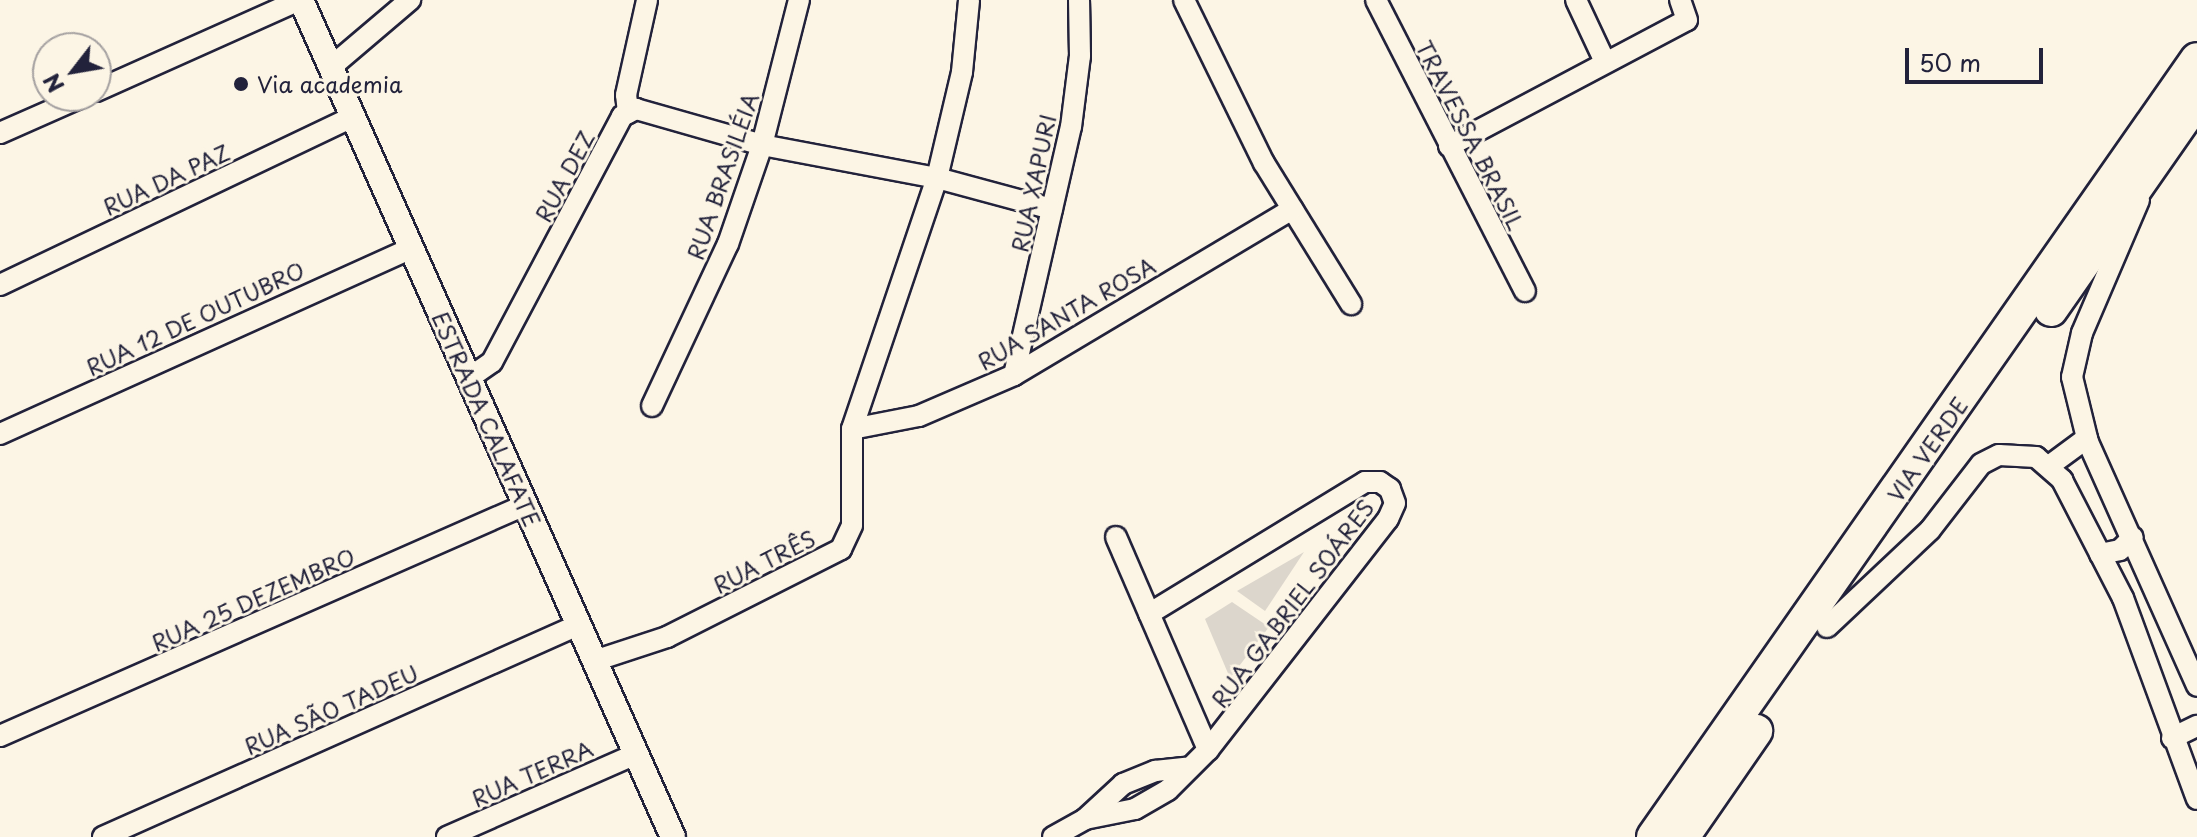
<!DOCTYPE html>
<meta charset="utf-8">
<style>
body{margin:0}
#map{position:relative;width:2197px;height:837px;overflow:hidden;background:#fcf5e5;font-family:"Playpen Sans",sans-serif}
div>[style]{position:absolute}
.green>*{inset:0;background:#dcd6cc}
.roads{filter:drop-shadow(2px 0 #22223b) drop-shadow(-2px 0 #22223b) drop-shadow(0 2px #22223b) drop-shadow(0 -2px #22223b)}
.minor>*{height:20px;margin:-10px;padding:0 10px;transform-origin:10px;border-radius:10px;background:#fcf5e5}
.tertiary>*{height:24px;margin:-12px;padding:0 12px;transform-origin:12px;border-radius:12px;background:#fcf5e5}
.primary>*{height:32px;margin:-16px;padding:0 16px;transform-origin:16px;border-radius:16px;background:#fcf5e5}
.dots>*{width:22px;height:22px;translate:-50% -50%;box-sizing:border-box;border:4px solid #fcf5e5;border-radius:50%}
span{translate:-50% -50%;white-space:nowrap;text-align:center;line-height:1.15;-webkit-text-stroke:6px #fcf5e5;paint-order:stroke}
.poi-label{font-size:22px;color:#22223b}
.left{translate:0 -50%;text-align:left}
.street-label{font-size:22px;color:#22223b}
.north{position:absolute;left:32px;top:32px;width:80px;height:80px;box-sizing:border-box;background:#fcf5e5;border:2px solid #a5a1a1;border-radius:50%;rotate:239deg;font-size:22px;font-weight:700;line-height:32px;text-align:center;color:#22223b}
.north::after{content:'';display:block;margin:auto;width:28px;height:36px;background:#22223b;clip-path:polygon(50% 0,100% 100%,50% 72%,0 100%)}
.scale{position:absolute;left:1905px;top:48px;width:138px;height:36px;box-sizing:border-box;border:4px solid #22223b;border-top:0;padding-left:10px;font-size:24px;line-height:28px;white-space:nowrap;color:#22223b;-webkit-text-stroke:6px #fcf5e5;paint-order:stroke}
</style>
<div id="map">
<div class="green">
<div style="clip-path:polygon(1304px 552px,1265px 611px,1237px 591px)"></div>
<div style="clip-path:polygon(1232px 602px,1269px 627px,1230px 678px,1205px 619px)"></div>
</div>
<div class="roads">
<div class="minor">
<div style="left:1184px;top:0;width:182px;rotate:63.9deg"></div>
<div style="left:1264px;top:163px;width:166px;rotate:58.3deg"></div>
<div style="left:1376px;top:0;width:327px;rotate:62.9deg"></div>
<div style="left:1576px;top:0;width:68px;rotate:64.9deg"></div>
<div style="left:331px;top:67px;width:104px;rotate:-40.3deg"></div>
<div style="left:96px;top:91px;width:222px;rotate:-24.1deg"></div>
<div style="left:628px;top:113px;width:18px;rotate:-96deg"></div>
<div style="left:626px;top:95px;width:97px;rotate:-77.5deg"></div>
<div style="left:0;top:133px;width:92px;rotate:-23.8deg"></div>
<div style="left:1449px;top:146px;width:269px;rotate:-27.9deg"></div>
<div style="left:1687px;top:20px;width:21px;rotate:-109deg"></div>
<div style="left:2139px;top:200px;width:145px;rotate:113.2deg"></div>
<div style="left:2082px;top:333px;width:45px;rotate:102.8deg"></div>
<div style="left:2072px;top:377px;width:67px;rotate:76.2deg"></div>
<div style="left:2088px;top:442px;width:267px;rotate:65.9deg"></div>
<div style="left:0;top:285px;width:391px;rotate:-25.5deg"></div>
<div style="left:1014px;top:375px;width:254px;rotate:-77.1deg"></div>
<div style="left:1071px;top:127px;width:72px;rotate:-82.8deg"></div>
<div style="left:1080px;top:56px;width:56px;rotate:-91deg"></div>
<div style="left:469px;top:378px;width:28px;rotate:-35deg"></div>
<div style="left:492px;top:362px;width:278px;rotate:-62.1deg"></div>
<div style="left:622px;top:116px;width:16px;rotate:-27deg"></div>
<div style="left:636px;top:109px;width:131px;rotate:15.9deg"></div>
<div style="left:762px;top:145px;width:178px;rotate:10.7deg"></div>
<div style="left:937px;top:178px;width:119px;rotate:15.1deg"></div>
<div style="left:652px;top:406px;width:179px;rotate:-64.9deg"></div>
<div style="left:728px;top:244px;width:105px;rotate:-71deg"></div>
<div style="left:762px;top:145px;width:150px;rotate:-75.7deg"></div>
<div style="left:852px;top:429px;width:68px;rotate:-11deg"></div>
<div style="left:919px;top:416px;width:103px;rotate:-23.3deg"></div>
<div style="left:1014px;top:375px;width:324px;rotate:-30.8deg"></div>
<div style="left:0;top:434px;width:451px;rotate:-24.3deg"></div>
<div style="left:2049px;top:466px;width:47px;rotate:-36.4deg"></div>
<div style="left:1116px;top:537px;width:232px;rotate:66.6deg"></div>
<div style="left:2100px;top:554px;width:20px;rotate:-11deg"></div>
<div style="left:2120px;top:550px;width:18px;rotate:-45deg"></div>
<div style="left:1827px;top:627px;width:141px;rotate:-43.3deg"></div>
<div style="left:1930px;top:530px;width:83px;rotate:-52.3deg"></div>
<div style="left:1981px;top:464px;width:20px;rotate:-27deg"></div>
<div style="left:1999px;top:455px;width:37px;rotate:3deg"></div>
<div style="left:2036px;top:457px;width:35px;rotate:41deg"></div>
<div style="left:2062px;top:480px;width:133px;rotate:62.7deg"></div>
<div style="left:2123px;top:598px;width:214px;rotate:69.8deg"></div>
<div style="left:594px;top:661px;width:77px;rotate:-18.2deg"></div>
<div style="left:667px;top:637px;width:195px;rotate:-26.8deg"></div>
<div style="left:841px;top:549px;width:26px;rotate:-65deg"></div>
<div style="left:852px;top:525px;width:96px;rotate:-90deg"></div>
<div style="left:852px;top:429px;width:265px;rotate:-71.3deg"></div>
<div style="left:937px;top:178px;width:109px;rotate:-76.7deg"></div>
<div style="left:962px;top:72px;width:72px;rotate:-84.4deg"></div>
<div style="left:0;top:736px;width:574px;rotate:-23.75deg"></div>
<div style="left:2172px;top:738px;width:28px;rotate:-26deg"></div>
<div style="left:1085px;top:819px;width:51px;rotate:-11.3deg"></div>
<div style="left:1135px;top:809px;width:38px;rotate:-30deg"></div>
<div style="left:1168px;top:790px;width:57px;rotate:-45deg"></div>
<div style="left:1208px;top:750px;width:293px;rotate:-52.1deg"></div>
<div style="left:1388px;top:519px;width:17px;rotate:-66deg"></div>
<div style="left:1395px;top:503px;width:15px;rotate:-110deg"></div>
<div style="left:1390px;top:489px;width:12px;rotate:-145deg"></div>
<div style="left:1380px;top:482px;width:15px;rotate:180deg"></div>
<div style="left:1365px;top:482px;width:253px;rotate:148.6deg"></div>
<div style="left:103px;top:837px;width:520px;rotate:-24.05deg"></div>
<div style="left:447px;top:837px;width:206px;rotate:-23.7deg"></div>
<div style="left:1053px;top:837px;width:37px;rotate:-29deg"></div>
<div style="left:1085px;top:819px;width:52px;rotate:-42.6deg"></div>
<div style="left:1123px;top:784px;width:35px;rotate:-22deg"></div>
<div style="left:1155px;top:771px;width:31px;rotate:-6deg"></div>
</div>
<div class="tertiary">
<div style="left:301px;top:0;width:916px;rotate:66.04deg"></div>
</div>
<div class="primary">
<div style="left:2051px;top:310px;width:255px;rotate:-55.1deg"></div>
<div style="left:1653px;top:837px;width:949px;rotate:-55.04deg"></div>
<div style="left:1683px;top:837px;width:129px;rotate:-55.4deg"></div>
</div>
</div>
<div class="dots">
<div style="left:241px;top:84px;background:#22223b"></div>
</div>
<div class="poi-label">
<span class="left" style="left:257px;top:84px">Via academia</span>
</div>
<div class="street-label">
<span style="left:1471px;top:135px;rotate:63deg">TRAVESSA BRASIL</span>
<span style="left:564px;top:176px;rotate:-62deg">RUA DEZ</span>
<span style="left:722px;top:176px;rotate:-71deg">RUA BRASILÉIA</span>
<span style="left:166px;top:179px;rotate:-25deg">RUA DA PAZ</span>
<span style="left:1033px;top:183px;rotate:-78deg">RUA XAPURI</span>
<span style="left:1066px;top:313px;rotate:-30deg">RUA SANTA ROSA</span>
<span style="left:195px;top:318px;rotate:-25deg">RUA 12 DE OUTUBRO</span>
<span style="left:487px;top:419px;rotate:66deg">ESTRADA CALAFATE</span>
<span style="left:1927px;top:449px;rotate:-55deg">VIA VERDE</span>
<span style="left:764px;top:561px;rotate:-27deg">RUA TRÊS</span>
<span style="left:253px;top:599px;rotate:-24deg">RUA 25 DEZEMBRO</span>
<span style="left:1292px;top:603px;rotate:-53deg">RUA GABRIEL SOÁRES</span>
<span style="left:331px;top:709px;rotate:-24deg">RUA SÃO TADEU</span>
<span style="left:532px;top:773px;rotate:-24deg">RUA TERRA</span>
</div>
<div class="north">N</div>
<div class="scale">50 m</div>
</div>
